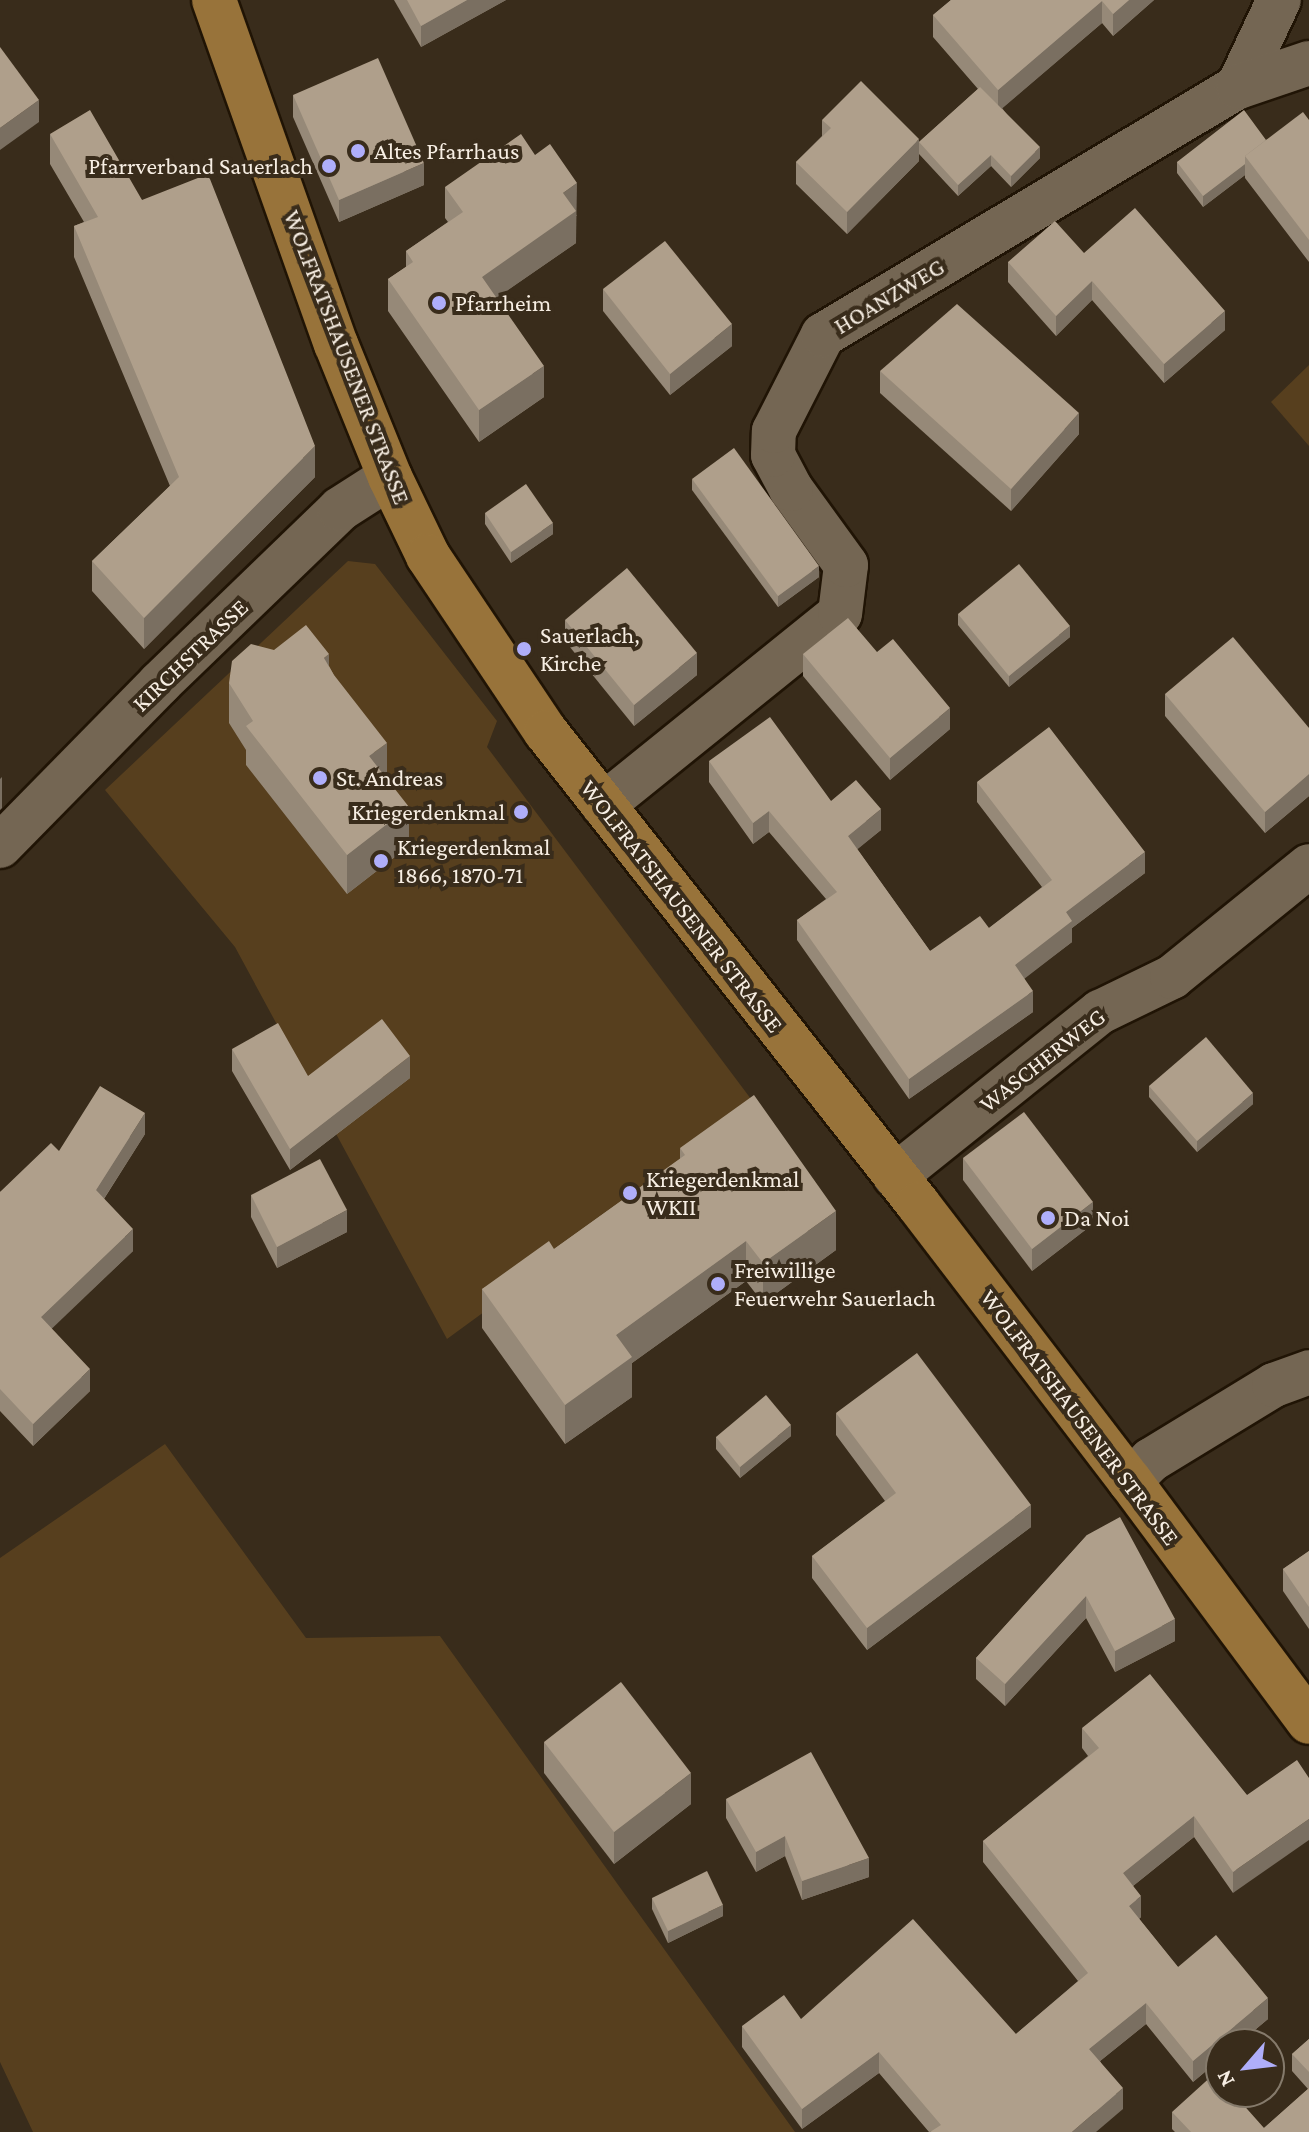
<!DOCTYPE html>
<style>
body{margin:0}
#map{position:relative;width:1309px;height:2132px;overflow:hidden;background:#392c1b;font-family:"Crimson Pro",serif}
div>[style]{position:absolute}
.green>*{inset:0;background:#573f1e}
.roads{filter:drop-shadow(2px 0 #201405) drop-shadow(-2px 0 #201405) drop-shadow(0 2px #201405) drop-shadow(0 -2px #201405)}
.minor>*{height:44px;margin:-22px;padding:0 22px;transform-origin:22px;border-radius:22px;background:#746653}
.major>*{height:44px;margin:-22px;padding:0 22px;transform-origin:22px;border-radius:22px;background:#98733a}
.wall>*{inset:0;background:#968978}
.shaded-wall>*{inset:0;background:#7a6f61}
.building>*{inset:0;background:#af9f8b}
.dots>*{width:22px;height:22px;translate:-50% -50%;box-sizing:border-box;border:4px solid #392c1b;border-radius:50%}
span{translate:-50% -50%;white-space:nowrap;text-align:center;line-height:1.15;-webkit-text-stroke:8px #392c1b;paint-order:stroke}
.poi-label{font-size:24px;color:#f7eee3}
.left{translate:0 -50%;text-align:left}
.right{translate:-100% -50%;text-align:right}
.street-label{font-size:24px;color:#f7eee3}
.north{position:absolute;left:1205px;top:2028px;width:80px;height:80px;box-sizing:border-box;background:#392c1b;border:2px solid #857a6b;border-radius:50%;rotate:242deg;font-size:22px;font-weight:700;line-height:32px;text-align:center;color:#f7eee3}
.north::after{content:'';display:block;margin:auto;width:28px;height:36px;background:#afaefa;clip-path:polygon(50% 0,100% 100%,50% 72%,0 100%)}
</style>
<div id="map">
<div class="green">
<div style="clip-path:polygon(1309px 365px,1309px 446px,1271px 402px)"></div>
<div style="clip-path:polygon(348px 561px,375px 564px,497px 721px,487px 747px,760px 1111px,447px 1339px,235px 947px,105px 790px)"></div>
<div style="clip-path:polygon(165px 1444px,306px 1638px,440px 1636px,795px 2132px,33px 2132px,0 2062px,0 1558px)"></div>
</div>
<div class="roads">
<div class="minor">
<div style="left:1238px;top:87px;width:96px;rotate:-64.8deg"></div>
<div style="left:603px;top:805px;width:304px;rotate:-38.9deg"></div>
<div style="left:840px;top:614px;width:49px;rotate:-83deg"></div>
<div style="left:846px;top:565px;width:94px;rotate:-125.9deg"></div>
<div style="left:791px;top:489px;width:38px;rotate:-118deg"></div>
<div style="left:773px;top:455px;width:24px;rotate:-88deg"></div>
<div style="left:774px;top:431px;width:108px;rotate:-63deg"></div>
<div style="left:823px;top:335px;width:483px;rotate:-30.9deg"></div>
<div style="left:1238px;top:87px;width:75px;rotate:-18.7deg"></div>
<div style="left:0;top:846px;width:228px;rotate:-45.5deg"></div>
<div style="left:160px;top:683px;width:250px;rotate:-44deg"></div>
<div style="left:340px;top:509px;width:59px;rotate:-32.6deg"></div>
<div style="left:895px;top:1176px;width:263px;rotate:-38.7deg"></div>
<div style="left:1100px;top:1012px;width:80px;rotate:-25.9deg"></div>
<div style="left:1172px;top:977px;width:176px;rotate:-39deg"></div>
<div style="left:1130px;top:1481px;width:30px;rotate:-45deg"></div>
<div style="left:1151px;top:1460px;width:144px;rotate:-31.4deg"></div>
<div style="left:1274px;top:1385px;width:37px;rotate:-20deg"></div>
</div>
<div class="major">
<div style="left:214px;top:0;width:365px;rotate:70.5deg"></div>
<div style="left:336px;top:344px;width:144px;rotate:67.9deg"></div>
<div style="left:390px;top:477px;width:88px;rotate:64.3deg"></div>
<div style="left:428px;top:556px;width:212px;rotate:56.2deg"></div>
<div style="left:546px;top:732px;width:601px;rotate:51.76deg"></div>
<div style="left:918px;top:1204px;width:349px;rotate:52.6deg"></div>
<div style="left:1130px;top:1481px;width:300px;rotate:53.4deg"></div>
</div>
</div>
<div class="wall">
<div style="clip-path:polygon(394px 0,506px 0,421px 47px)"></div>
<div style="clip-path:polygon(951px 0,1154px 0,1113px 36px,1102px 23px,1002px 108px,1040px 158px,1011px 187px,991px 166px,958px 196px,919px 154px,919px 161px,847px 234px,796px 184px,796px 162px,822px 136px,822px 120px,919px 142px,978px 89px,933px 37px,933px 15px)"></div>
<div style="clip-path:polygon(293px 95px,424px 185px,339px 222px,293px 117px)"></div>
<div style="clip-path:polygon(1309px 120px,1309px 262px,1245px 178px,1245px 175px,1203px 207px,1177px 173px,1177px 162px,1266px 140px)"></div>
<div style="clip-path:polygon(50px 134px,142px 200px,315px 477px,144px 649px,92px 591px,92px 561px,170px 486px,74px 257px,74px 226px,84px 222px,50px 164px)"></div>
<div style="clip-path:polygon(445px 187px,577px 215px,576px 216px,576px 243px,496px 298px,544px 397px,479px 442px,388px 311px,388px 279px,406px 267px,406px 251px,448px 222px,445px 218px)"></div>
<div style="clip-path:polygon(1084px 253px,1225px 330px,1164px 383px,1092px 300px,1056px 336px,1008px 282px,1008px 262px)"></div>
<div style="clip-path:polygon(603px 289px,732px 346px,670px 395px,603px 311px)"></div>
<div style="clip-path:polygon(880px 371px,1079px 434px,1011px 511px,880px 393px)"></div>
<div style="clip-path:polygon(692px 479px,819px 577px,778px 607px,692px 490px)"></div>
<div style="clip-path:polygon(485px 513px,553px 534px,511px 563px,485px 524px)"></div>
<div style="clip-path:polygon(958px 614px,1070px 637px,1009px 687px,958px 625px)"></div>
<div style="clip-path:polygon(565px 620px,697px 675px,634px 726px,565px 641px)"></div>
<div style="clip-path:polygon(877px 652px,950px 729px,890px 780px,803px 676px,803px 654px)"></div>
<div style="clip-path:polygon(329px 666px,387px 778px,409px 846px,347px 894px,246px 765px,246px 750px,229px 723px,229px 683px)"></div>
<div style="clip-path:polygon(1165px 694px,1309px 728px,1309px 796px,1265px 833px,1165px 716px)"></div>
<div style="clip-path:polygon(709px 761px,831px 801px,881px 830px,857px 849px,930px 951px,989px 928px,1042px 887px,977px 802px,977px 782px,1145px 873px,1072px 928px,1072px 942px,1024px 978px,1033px 1012px,909px 1099px,797px 940px,797px 920px,826px 899px,769px 832px,753px 844px,709px 782px)"></div>
<div style="clip-path:polygon(232px 1049px,308px 1076px,410px 1078px,290px 1170px,232px 1071px)"></div>
<div style="clip-path:polygon(1149px 1086px,1253px 1104px,1197px 1152px,1149px 1097px)"></div>
<div style="clip-path:polygon(145px 1134px,104px 1199px,133px 1251px,51px 1328px,90px 1391px,33px 1446px,0 1411px,0 1192px,59px 1151px)"></div>
<div style="clip-path:polygon(680px 1148px,836px 1250px,763px 1303px,746px 1281px,632px 1363px,632px 1397px,565px 1444px,482px 1328px,482px 1289px,554px 1249px,680px 1159px)"></div>
<div style="clip-path:polygon(963px 1158px,1093px 1224px,1032px 1271px,963px 1180px)"></div>
<div style="clip-path:polygon(251px 1195px,347px 1232px,277px 1268px,251px 1217px)"></div>
<div style="clip-path:polygon(836px 1413px,1031px 1527px,867px 1650px,812px 1578px,812px 1556px,885px 1501px,836px 1435px)"></div>
<div style="clip-path:polygon(791px 1436px,740px 1478px,716px 1449px,716px 1437px)"></div>
<div style="clip-path:polygon(1087px 1535px,1175px 1641px,1115px 1672px,1086px 1618px,1005px 1706px,976px 1679px,976px 1658px)"></div>
<div style="clip-path:polygon(1309px 1551px,1309px 1629px,1283px 1591px,1283px 1569px)"></div>
<div style="clip-path:polygon(1082px 1728px,1247px 1795px,1233px 1893px,1194px 1837px,1133px 1886px,1141px 1917px,1139px 1919px,1178px 1967px,1268px 2019px,1193px 2082px,1146px 2024px,1100px 2061px,1123px 2109px,929px 2132px,879px 2073px,802px 2129px,742px 2047px,742px 2026px,801px 2019px,1016px 2034px,1078px 1981px,983px 1862px,983px 1841px,1088px 1756px,1082px 1748px)"></div>
<div style="clip-path:polygon(544px 1742px,691px 1804px,614px 1864px,544px 1773px)"></div>
<div style="clip-path:polygon(726px 1799px,869px 1877px,802px 1900px,785px 1856px,756px 1872px,726px 1818px)"></div>
<div style="clip-path:polygon(652px 1898px,723px 1916px,668px 1943px,652px 1909px)"></div>
<div style="clip-path:polygon(1309px 2039px,1309px 2132px,1175px 2132px,1172px 2129px,1172px 2112px,1264px 2128px,1308px 2089px,1292px 2071px,1292px 2054px)"></div>
</div>
<div class="shaded-wall">
<div style="clip-path:polygon(467px 0,506px 0,421px 47px,421px 26px)"></div>
<div style="clip-path:polygon(1129px 0,1154px 0,1113px 36px,1113px 14px)"></div>
<div style="clip-path:polygon(1102px 1px,1102px 23px,998px 112px,998px 90px)"></div>
<div style="clip-path:polygon(39px 100px,39px 122px,0 150px,0 128px)"></div>
<div style="clip-path:polygon(919px 139px,919px 161px,847px 234px,847px 212px)"></div>
<div style="clip-path:polygon(1040px 147px,1040px 158px,1011px 187px,1011px 176px)"></div>
<div style="clip-path:polygon(991px 155px,991px 166px,958px 196px,958px 185px)"></div>
<div style="clip-path:polygon(424px 163px,424px 185px,339px 222px,339px 200px)"></div>
<div style="clip-path:polygon(1245px 164px,1245px 175px,1203px 207px,1203px 196px)"></div>
<div style="clip-path:polygon(577px 183px,576px 243px,482px 308px,482px 277px,563px 193px)"></div>
<div style="clip-path:polygon(1092px 281px,1092px 300px,1056px 336px,1056px 316px)"></div>
<div style="clip-path:polygon(1225px 311px,1225px 330px,1164px 383px,1164px 364px)"></div>
<div style="clip-path:polygon(732px 324px,732px 346px,670px 395px,670px 374px)"></div>
<div style="clip-path:polygon(544px 366px,544px 397px,479px 442px,479px 410px)"></div>
<div style="clip-path:polygon(1079px 413px,1079px 434px,1011px 511px,1011px 489px)"></div>
<div style="clip-path:polygon(315px 446px,315px 477px,144px 649px,144px 618px)"></div>
<div style="clip-path:polygon(553px 523px,553px 534px,511px 563px,511px 552px)"></div>
<div style="clip-path:polygon(819px 566px,819px 577px,778px 607px,778px 596px)"></div>
<div style="clip-path:polygon(1070px 626px,1070px 637px,1009px 687px,1009px 676px)"></div>
<div style="clip-path:polygon(697px 653px,697px 675px,634px 726px,634px 705px)"></div>
<div style="clip-path:polygon(329px 654px,329px 693px,324px 658px)"></div>
<div style="clip-path:polygon(950px 708px,950px 729px,890px 780px,890px 758px)"></div>
<div style="clip-path:polygon(387px 743px,387px 782px,369px 756px)"></div>
<div style="clip-path:polygon(1309px 774px,1309px 796px,1265px 833px,1265px 812px)"></div>
<div style="clip-path:polygon(2px 777px,2px 808px,0 810px,0 779px)"></div>
<div style="clip-path:polygon(409px 807px,409px 846px,347px 894px,347px 855px)"></div>
<div style="clip-path:polygon(881px 809px,881px 830px,848px 857px,848px 836px)"></div>
<div style="clip-path:polygon(769px 811px,769px 832px,753px 844px,753px 823px)"></div>
<div style="clip-path:polygon(1145px 852px,1145px 873px,1072px 928px,1072px 942px,1015px 986px,1015px 965px,1066px 912px)"></div>
<div style="clip-path:polygon(1033px 991px,1033px 1012px,909px 1099px,909px 1079px)"></div>
<div style="clip-path:polygon(410px 1056px,410px 1078px,290px 1170px,290px 1149px)"></div>
<div style="clip-path:polygon(1253px 1093px,1253px 1104px,1197px 1152px,1197px 1141px)"></div>
<div style="clip-path:polygon(145px 1113px,145px 1134px,96px 1211px,96px 1190px)"></div>
<div style="clip-path:polygon(1093px 1202px,1093px 1224px,1032px 1271px,1032px 1249px)"></div>
<div style="clip-path:polygon(347px 1210px,347px 1232px,277px 1268px,277px 1247px)"></div>
<div style="clip-path:polygon(836px 1211px,836px 1250px,763px 1303px,763px 1263px)"></div>
<div style="clip-path:polygon(133px 1229px,133px 1251px,41px 1339px,41px 1317px)"></div>
<div style="clip-path:polygon(746px 1241px,746px 1281px,632px 1363px,632px 1397px,565px 1444px,565px 1405px,616px 1335px)"></div>
<div style="clip-path:polygon(90px 1369px,90px 1391px,33px 1446px,33px 1424px)"></div>
<div style="clip-path:polygon(791px 1425px,791px 1436px,740px 1478px,740px 1467px)"></div>
<div style="clip-path:polygon(1031px 1505px,1031px 1527px,867px 1650px,867px 1628px)"></div>
<div style="clip-path:polygon(1086px 1596px,1086px 1618px,1005px 1706px,1005px 1684px)"></div>
<div style="clip-path:polygon(1175px 1619px,1175px 1641px,1115px 1672px,1115px 1651px)"></div>
<div style="clip-path:polygon(691px 1773px,691px 1804px,614px 1864px,614px 1832px)"></div>
<div style="clip-path:polygon(1194px 1816px,1194px 1837px,1123px 1894px,1123px 1873px)"></div>
<div style="clip-path:polygon(1309px 1819px,1309px 1840px,1233px 1893px,1233px 1872px)"></div>
<div style="clip-path:polygon(785px 1836px,785px 1856px,756px 1872px,756px 1852px)"></div>
<div style="clip-path:polygon(869px 1858px,869px 1877px,802px 1900px,802px 1881px)"></div>
<div style="clip-path:polygon(1141px 1896px,1141px 1917px,1129px 1927px,1129px 1906px)"></div>
<div style="clip-path:polygon(723px 1905px,723px 1916px,668px 1943px,668px 1931px)"></div>
<div style="clip-path:polygon(1268px 1998px,1268px 2019px,1238px 2044px,1221px 2044px,1221px 2058px,1193px 2082px,1193px 2061px)"></div>
<div style="clip-path:polygon(1146px 2003px,1146px 2024px,1089px 2070px,1089px 2049px)"></div>
<div style="clip-path:polygon(879px 2052px,879px 2073px,802px 2129px,802px 2109px)"></div>
<div style="clip-path:polygon(1123px 2088px,1123px 2109px,1096px 2132px,1072px 2132px)"></div>
</div>
<div class="building">
<div style="clip-path:polygon(407px 0,467px 0,421px 26px)"></div>
<div style="clip-path:polygon(951px 0,1129px 0,1113px 14px,1102px 1px,998px 90px,933px 15px)"></div>
<div style="clip-path:polygon(0 47px,39px 100px,0 128px)"></div>
<div style="clip-path:polygon(378px 58px,424px 163px,339px 200px,293px 95px)"></div>
<div style="clip-path:polygon(861px 81px,919px 139px,847px 212px,796px 162px,831px 128px,822px 120px)"></div>
<div style="clip-path:polygon(980px 87px,1040px 147px,1011px 176px,991px 155px,958px 185px,919px 142px)"></div>
<div style="clip-path:polygon(90px 110px,142px 200px,208px 174px,315px 446px,144px 618px,92px 561px,179px 477px,74px 226px,98px 217px,50px 134px)"></div>
<div style="clip-path:polygon(1244px 110px,1266px 140px,1245px 156px,1245px 164px,1203px 196px,1177px 162px)"></div>
<div style="clip-path:polygon(1303px 112px,1309px 120px,1309px 240px,1245px 156px)"></div>
<div style="clip-path:polygon(521px 134px,535px 155px,550px 144px,577px 183px,563px 193px,576px 211px,482px 277px,544px 366px,479px 410px,388px 279px,413px 262px,406px 251px,463px 212px,445px 187px)"></div>
<div style="clip-path:polygon(1135px 208px,1225px 311px,1164px 364px,1092px 281px,1056px 316px,1008px 262px,1055px 221px,1084px 253px)"></div>
<div style="clip-path:polygon(665px 241px,732px 324px,670px 374px,603px 289px)"></div>
<div style="clip-path:polygon(957px 304px,1079px 413px,1011px 489px,880px 371px)"></div>
<div style="clip-path:polygon(734px 448px,819px 566px,778px 596px,692px 479px)"></div>
<div style="clip-path:polygon(526px 484px,553px 523px,511px 552px,485px 513px)"></div>
<div style="clip-path:polygon(1019px 564px,1070px 626px,1009px 676px,958px 614px)"></div>
<div style="clip-path:polygon(627px 568px,697px 653px,634px 705px,565px 620px)"></div>
<div style="clip-path:polygon(848px 618px,877px 652px,893px 639px,950px 708px,890px 758px,803px 654px)"></div>
<div style="clip-path:polygon(306px 625px,329px 654px,324px 658px,334px 675px,387px 743px,369px 756px,409px 807px,347px 855px,246px 726px,253px 721px,229px 683px,232px 661px,251px 644px,274px 650px)"></div>
<div style="clip-path:polygon(1233px 637px,1309px 728px,1309px 774px,1265px 812px,1165px 694px)"></div>
<div style="clip-path:polygon(770px 717px,831px 801px,856px 780px,881px 809px,848px 836px,930px 951px,980px 916px,989px 928px,1052px 880px,977px 782px,1049px 727px,1145px 852px,1066px 912px,1072px 921px,1015px 965px,1033px 991px,909px 1079px,797px 920px,837px 892px,769px 811px,753px 823px,709px 761px)"></div>
<div style="clip-path:polygon(382px 1019px,410px 1056px,290px 1149px,232px 1049px,278px 1023px,308px 1076px)"></div>
<div style="clip-path:polygon(1206px 1037px,1253px 1093px,1197px 1141px,1149px 1086px)"></div>
<div style="clip-path:polygon(100px 1086px,145px 1113px,96px 1190px,133px 1229px,41px 1317px,90px 1369px,33px 1424px,0 1389px,0 1192px,51px 1143px,59px 1151px)"></div>
<div style="clip-path:polygon(754px 1095px,836px 1211px,763px 1263px,746px 1241px,616px 1335px,632px 1357px,565px 1405px,482px 1289px,549px 1241px,554px 1249px,685px 1155px,680px 1148px)"></div>
<div style="clip-path:polygon(1024px 1112px,1093px 1202px,1032px 1249px,963px 1158px)"></div>
<div style="clip-path:polygon(320px 1159px,347px 1210px,277px 1247px,251px 1195px)"></div>
<div style="clip-path:polygon(917px 1353px,1031px 1505px,867px 1628px,812px 1556px,896px 1493px,836px 1413px)"></div>
<div style="clip-path:polygon(766px 1395px,791px 1425px,740px 1467px,716px 1437px)"></div>
<div style="clip-path:polygon(1120px 1517px,1175px 1619px,1115px 1651px,1086px 1596px,1005px 1684px,976px 1658px,1087px 1535px)"></div>
<div style="clip-path:polygon(1309px 1551px,1309px 1607px,1283px 1569px)"></div>
<div style="clip-path:polygon(1150px 1674px,1247px 1795px,1297px 1760px,1309px 1778px,1309px 1819px,1233px 1872px,1194px 1816px,1123px 1873px,1141px 1896px,1129px 1906px,1178px 1967px,1216px 1935px,1268px 1998px,1193px 2061px,1146px 2003px,1089px 2049px,1123px 2088px,1072px 2132px,930px 2132px,941px 2125px,879px 2052px,802px 2109px,742px 2026px,784px 1995px,801px 2019px,913px 1919px,1016px 2034px,1088px 1973px,983px 1841px,1099px 1748px,1082px 1728px)"></div>
<div style="clip-path:polygon(621px 1682px,691px 1773px,614px 1832px,544px 1742px)"></div>
<div style="clip-path:polygon(811px 1752px,869px 1858px,802px 1881px,785px 1836px,756px 1852px,726px 1799px)"></div>
<div style="clip-path:polygon(707px 1871px,723px 1905px,668px 1931px,652px 1898px)"></div>
<div style="clip-path:polygon(1309px 2039px,1309px 2072px,1292px 2054px)"></div>
<div style="clip-path:polygon(1215px 2073px,1221px 2080px,1221px 2092px,1232px 2092px,1264px 2128px,1309px 2088px,1309px 2132px,1191px 2132px,1172px 2112px)"></div>
</div>
<div class="dots">
<div style="left:358px;top:151px;background:#afaefa"></div>
<div style="left:329px;top:166px;background:#afaefa"></div>
<div style="left:439px;top:303px;background:#afaefa"></div>
<div style="left:524px;top:649px;background:#afaefa"></div>
<div style="left:320px;top:778px;background:#afaefa"></div>
<div style="left:521px;top:812px;background:#afaefa"></div>
<div style="left:381px;top:861px;background:#afaefa"></div>
<div style="left:630px;top:1193px;background:#afaefa"></div>
<div style="left:1048px;top:1218px;background:#afaefa"></div>
<div style="left:718px;top:1284px;background:#afaefa"></div>
</div>
<div class="poi-label">
<span class="left" style="left:374px;top:151px">Altes Pfarrhaus</span>
<span class="right" style="left:313px;top:166px">Pfarrverband Sauerlach</span>
<span class="left" style="left:455px;top:303px">Pfarrheim</span>
<span class="left" style="left:540px;top:649px">Sauerlach,<br>Kirche</span>
<span class="left" style="left:336px;top:778px">St. Andreas</span>
<span class="right" style="left:505px;top:812px">Kriegerdenkmal</span>
<span class="left" style="left:397px;top:861px">Kriegerdenkmal<br>1866, 1870-71</span>
<span class="left" style="left:646px;top:1193px">Kriegerdenkmal<br>WKII</span>
<span class="left" style="left:1064px;top:1218px">Da Noi</span>
<span class="left" style="left:734px;top:1284px">Freiwillige<br>Feuerwehr Sauerlach</span>
</div>
<div class="street-label">
<span style="left:889px;top:296px;rotate:-31deg">HOANZWEG</span>
<span style="left:347px;top:357px;rotate:69deg">WOLFRATSHAUSENER STRASSE</span>
<span style="left:190px;top:655px;rotate:-44deg">KIRCHSTRASSE</span>
<span style="left:682px;top:906px;rotate:52deg">WOLFRATSHAUSENER STRASSE</span>
<span style="left:1042px;top:1060px;rotate:-38deg">WASCHERWEG</span>
<span style="left:1080px;top:1417px;rotate:53deg">WOLFRATSHAUSENER STRASSE</span>
</div>
<div class="north">N</div>
</div>
